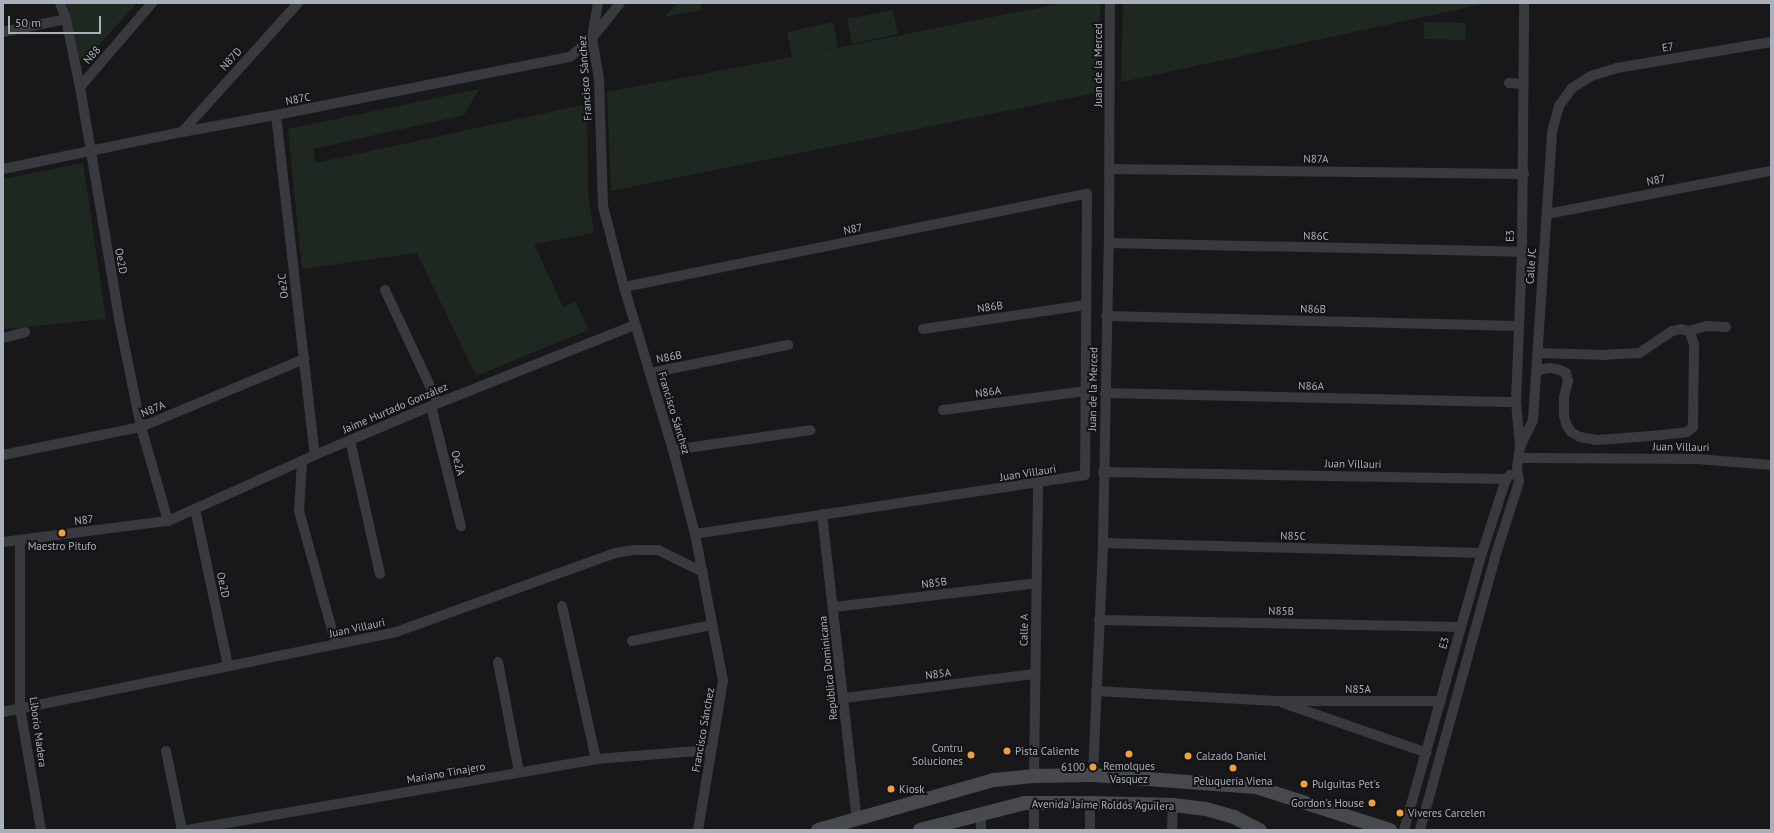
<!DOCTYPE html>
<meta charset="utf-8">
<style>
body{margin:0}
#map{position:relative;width:1774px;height:833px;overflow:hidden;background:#18181a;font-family:"PT Sans",sans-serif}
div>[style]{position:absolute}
.green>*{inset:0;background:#1f2820}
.street>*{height:10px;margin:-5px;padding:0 5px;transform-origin:5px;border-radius:5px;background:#393a3f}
.secondary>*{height:14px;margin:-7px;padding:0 7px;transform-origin:7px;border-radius:7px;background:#47494f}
.dots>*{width:11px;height:11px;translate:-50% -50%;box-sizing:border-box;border:2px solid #131315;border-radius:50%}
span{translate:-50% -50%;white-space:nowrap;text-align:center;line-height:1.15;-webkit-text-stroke:4px #131315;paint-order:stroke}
.street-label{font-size:11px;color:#aab0b9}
.poi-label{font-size:11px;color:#aab0b9}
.right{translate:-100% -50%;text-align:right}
.left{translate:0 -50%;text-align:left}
.frame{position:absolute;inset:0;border:4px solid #aab0b9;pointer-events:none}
.scale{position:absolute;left:8px;top:16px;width:93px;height:18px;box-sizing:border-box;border:2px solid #aab0b9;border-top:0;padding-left:5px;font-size:12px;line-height:14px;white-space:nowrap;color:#aab0b9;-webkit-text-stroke:3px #131315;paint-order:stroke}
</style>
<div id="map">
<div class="green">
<div style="clip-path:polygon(67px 3px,137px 3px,87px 58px,83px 60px,80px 59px)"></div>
<div style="clip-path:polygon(678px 3px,700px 3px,702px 10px,664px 17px)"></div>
<div style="clip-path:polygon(1064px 3px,1101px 3px,1095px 93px,611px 191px,607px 92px,792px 57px,787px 32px,833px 22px,838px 47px,801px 55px)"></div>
<div style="clip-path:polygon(1123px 3px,1488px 3px,1121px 82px)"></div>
<div style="clip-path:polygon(893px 10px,898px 34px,852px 44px,847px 19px)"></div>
<div style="clip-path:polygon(1424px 22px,1466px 23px,1465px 40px,1424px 39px)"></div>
<div style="clip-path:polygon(479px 89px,464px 115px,313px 149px,316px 163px,587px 104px,588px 193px,594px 233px,534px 244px,563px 307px,576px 302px,588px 330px,476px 376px,417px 253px,302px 269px,288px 129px)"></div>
<div style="clip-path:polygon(83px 163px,106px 319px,3px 329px,3px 179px)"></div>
</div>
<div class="street">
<div style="left:60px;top:3px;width:17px;rotate:69deg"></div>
<div style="left:66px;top:19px;width:69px;rotate:78.4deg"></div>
<div style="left:80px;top:87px;width:240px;rotate:80.4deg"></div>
<div style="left:120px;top:324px;width:105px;rotate:78.5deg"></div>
<div style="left:141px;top:427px;width:98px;rotate:74deg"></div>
<div style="left:598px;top:3px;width:36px;rotate:100deg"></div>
<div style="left:592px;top:38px;width:42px;rotate:80.3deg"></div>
<div style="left:599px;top:79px;width:127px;rotate:88.2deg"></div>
<div style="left:603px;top:206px;width:84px;rotate:75.5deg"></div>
<div style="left:624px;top:287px;width:170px;rotate:73.3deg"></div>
<div style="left:673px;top:450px;width:87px;rotate:75.3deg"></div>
<div style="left:695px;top:534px;width:150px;rotate:79.2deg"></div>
<div style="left:723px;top:681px;width:151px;rotate:99.5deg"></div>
<div style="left:3px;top:32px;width:64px;rotate:-11.7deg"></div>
<div style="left:1509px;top:83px;width:14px;rotate:4deg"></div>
<div style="left:80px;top:87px;width:111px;rotate:-49.4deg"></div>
<div style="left:276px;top:115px;width:342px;rotate:83.5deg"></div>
<div style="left:182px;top:132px;width:173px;rotate:-48deg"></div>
<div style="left:3px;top:169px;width:183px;rotate:-11.7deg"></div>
<div style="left:182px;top:132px;width:96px;rotate:-10.3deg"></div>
<div style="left:276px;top:115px;width:300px;rotate:-11.2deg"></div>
<div style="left:570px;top:57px;width:29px;rotate:-41deg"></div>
<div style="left:592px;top:38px;width:45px;rotate:-51.3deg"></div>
<div style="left:1109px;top:169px;width:415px;rotate:0.7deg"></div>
<div style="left:1547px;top:214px;width:228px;rotate:-10.9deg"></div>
<div style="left:1109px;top:243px;width:413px;rotate:1.2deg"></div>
<div style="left:624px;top:287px;width:472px;rotate:-11.4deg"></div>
<div style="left:1087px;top:194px;width:281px;rotate:90.4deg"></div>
<div style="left:1085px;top:475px;width:394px;rotate:171.4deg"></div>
<div style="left:385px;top:290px;width:125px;rotate:64.9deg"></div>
<div style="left:1106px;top:316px;width:413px;rotate:1.4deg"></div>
<div style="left:923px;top:329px;width:164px;rotate:-8.4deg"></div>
<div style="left:1689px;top:331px;width:18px;rotate:-16deg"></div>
<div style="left:1706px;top:326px;width:20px;rotate:3deg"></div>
<div style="left:3px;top:338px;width:23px;rotate:-15deg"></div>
<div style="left:1537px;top:370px;width:13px;rotate:-9deg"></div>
<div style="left:1550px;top:368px;width:10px;rotate:11deg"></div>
<div style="left:1560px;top:370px;width:7px;rotate:27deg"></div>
<div style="left:1566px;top:373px;width:8px;rotate:76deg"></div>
<div style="left:1568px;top:381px;width:16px;rotate:104deg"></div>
<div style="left:1564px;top:397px;width:18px;rotate:90deg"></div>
<div style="left:1564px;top:415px;width:9px;rotate:77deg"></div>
<div style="left:1566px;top:424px;width:9px;rotate:58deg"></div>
<div style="left:1571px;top:432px;width:10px;rotate:29deg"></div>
<div style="left:1580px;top:437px;width:17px;rotate:10deg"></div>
<div style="left:1597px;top:440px;width:54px;rotate:-4.2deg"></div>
<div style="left:1651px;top:436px;width:36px;rotate:-6deg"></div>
<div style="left:1687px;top:432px;width:8px;rotate:-40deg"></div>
<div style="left:1693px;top:427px;width:83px;rotate:-89.3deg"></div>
<div style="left:1694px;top:344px;width:14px;rotate:-111deg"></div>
<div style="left:1689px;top:331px;width:8px;rotate:-166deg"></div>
<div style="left:1681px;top:329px;width:9px;rotate:167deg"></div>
<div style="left:1672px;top:331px;width:40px;rotate:146deg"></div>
<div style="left:1639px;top:353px;width:34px;rotate:177deg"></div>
<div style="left:1605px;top:355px;width:67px;rotate:-178.3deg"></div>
<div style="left:650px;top:373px;width:141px;rotate:-11.5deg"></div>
<div style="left:1105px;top:393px;width:411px;rotate:1.3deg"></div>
<div style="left:431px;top:406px;width:124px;rotate:76deg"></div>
<div style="left:943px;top:410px;width:143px;rotate:-7.6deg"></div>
<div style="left:350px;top:440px;width:137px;rotate:77.4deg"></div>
<div style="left:1520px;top:447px;width:30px;rotate:-64deg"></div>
<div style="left:1533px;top:420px;width:289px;rotate:-86.2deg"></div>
<div style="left:1552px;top:132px;width:27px;rotate:-75deg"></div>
<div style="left:1559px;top:106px;width:22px;rotate:-54deg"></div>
<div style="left:1572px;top:88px;width:22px;rotate:-32deg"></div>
<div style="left:1591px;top:76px;width:27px;rotate:-17deg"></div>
<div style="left:1617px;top:68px;width:156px;rotate:-9.6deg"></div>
<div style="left:673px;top:450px;width:139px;rotate:-8.2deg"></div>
<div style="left:3px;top:455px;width:141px;rotate:-11.5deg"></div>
<div style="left:141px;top:427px;width:177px;rotate:-22.6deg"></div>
<div style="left:1519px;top:458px;width:178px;rotate:0.3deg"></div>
<div style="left:1697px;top:459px;width:74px;rotate:4.6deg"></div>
<div style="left:302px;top:461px;width:50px;rotate:93.4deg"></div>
<div style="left:299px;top:511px;width:138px;rotate:74.5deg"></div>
<div style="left:1103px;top:472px;width:403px;rotate:1deg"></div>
<div style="left:195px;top:509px;width:160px;rotate:78.1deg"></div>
<div style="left:822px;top:514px;width:307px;rotate:83.5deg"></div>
<div style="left:20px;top:540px;width:168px;rotate:90deg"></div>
<div style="left:20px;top:708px;width:124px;rotate:80.2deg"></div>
<div style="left:3px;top:542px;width:166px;rotate:-7.3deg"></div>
<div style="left:168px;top:521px;width:161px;rotate:-24.2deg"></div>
<div style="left:315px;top:455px;width:126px;rotate:-22.9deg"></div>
<div style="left:431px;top:406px;width:219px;rotate:-21.7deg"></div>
<div style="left:1103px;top:543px;width:379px;rotate:1.5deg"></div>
<div style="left:562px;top:606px;width:157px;rotate:77.5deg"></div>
<div style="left:834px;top:607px;width:204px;rotate:-6.7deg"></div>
<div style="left:1099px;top:620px;width:362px;rotate:1.1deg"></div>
<div style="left:632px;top:641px;width:82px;rotate:-11.3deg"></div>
<div style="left:498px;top:662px;width:112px;rotate:79.2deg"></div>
<div style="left:1096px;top:691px;width:180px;rotate:3.2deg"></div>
<div style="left:1276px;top:701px;width:165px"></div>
<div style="left:844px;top:698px;width:193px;rotate:-7.2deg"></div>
<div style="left:1283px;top:703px;width:152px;rotate:19.1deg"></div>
<div style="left:3px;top:712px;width:401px;rotate:-11.5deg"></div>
<div style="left:396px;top:632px;width:233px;rotate:-19.8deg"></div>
<div style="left:615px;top:553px;width:20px;rotate:-9deg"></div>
<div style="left:635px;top:550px;width:23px"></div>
<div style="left:658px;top:550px;width:50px;rotate:26.1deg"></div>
<div style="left:166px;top:751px;width:81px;rotate:78.6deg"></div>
<div style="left:1093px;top:775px;width:232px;rotate:-87.5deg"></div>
<div style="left:1103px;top:543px;width:300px;rotate:-88.9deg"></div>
<div style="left:1109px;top:243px;width:240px;rotate:-89.8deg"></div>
<div style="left:1034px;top:776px;width:292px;rotate:-89.2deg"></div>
<div style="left:187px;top:830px;width:415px;rotate:-9.8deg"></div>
<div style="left:596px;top:759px;width:115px;rotate:-4.5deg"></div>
<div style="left:981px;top:830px;width:17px;rotate:-90deg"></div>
<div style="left:1034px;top:830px;width:27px;rotate:-90deg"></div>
<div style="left:1090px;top:830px;width:27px;rotate:-90deg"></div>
<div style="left:1172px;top:830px;width:25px;rotate:-88deg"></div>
<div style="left:1404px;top:830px;width:288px;rotate:-74.3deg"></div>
<div style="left:1482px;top:553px;width:78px;rotate:-72deg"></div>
<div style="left:1506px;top:479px;width:6px;rotate:-45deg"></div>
<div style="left:1420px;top:830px;width:283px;rotate:-74.6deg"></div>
<div style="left:1495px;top:557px;width:79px;rotate:-72.3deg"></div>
<div style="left:1519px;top:482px;width:14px;rotate:-98deg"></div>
<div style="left:1517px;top:468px;width:21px;rotate:-82deg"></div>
<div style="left:1520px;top:447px;width:45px;rotate:-95.1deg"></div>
<div style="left:1516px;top:402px;width:150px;rotate:-87.7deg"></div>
<div style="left:1522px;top:252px;width:249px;rotate:-89.5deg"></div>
</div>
<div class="secondary">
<div style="left:818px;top:830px;width:183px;rotate:-15.9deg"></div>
<div style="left:994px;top:780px;width:40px;rotate:-5.7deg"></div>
<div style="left:1034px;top:776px;width:59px;rotate:-1deg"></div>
<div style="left:1093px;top:775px;width:163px;rotate:4.2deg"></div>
<div style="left:1256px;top:787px;width:141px;rotate:17.8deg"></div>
<div style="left:920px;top:830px;width:108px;rotate:-14.4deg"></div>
<div style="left:1025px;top:803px;width:65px"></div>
<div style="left:1090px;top:803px;width:83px;rotate:1.4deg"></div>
<div style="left:1173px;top:805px;width:33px;rotate:7deg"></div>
<div style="left:1206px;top:809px;width:29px;rotate:16deg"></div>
<div style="left:1234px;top:817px;width:29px;rotate:27deg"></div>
</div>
<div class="dots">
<div style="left:62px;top:533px;background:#f09f39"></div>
<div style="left:1007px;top:751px;background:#f09f39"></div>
<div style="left:1129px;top:754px;background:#f09f39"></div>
<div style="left:971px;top:755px;background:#f09f39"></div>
<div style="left:1188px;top:756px;background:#f09f39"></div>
<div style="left:1093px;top:767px;background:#f09f39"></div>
<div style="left:1233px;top:768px;background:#f09f39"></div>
<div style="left:1304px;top:784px;background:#f09f39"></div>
<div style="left:891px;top:789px;background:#f09f39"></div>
<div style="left:1372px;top:803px;background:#f09f39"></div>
<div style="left:1400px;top:813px;background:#f09f39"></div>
</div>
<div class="street-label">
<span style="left:1668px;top:47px;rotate:-10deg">E7</span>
<span style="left:92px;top:55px;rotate:-49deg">N88</span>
<span style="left:231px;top:59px;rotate:-48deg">N87D</span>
<span style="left:1098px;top:65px;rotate:-90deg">Juan de la Merced</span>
<span style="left:585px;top:78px;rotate:-94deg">Francisco Sánchez</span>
<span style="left:298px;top:99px;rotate:-11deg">N87C</span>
<span style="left:1316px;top:159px;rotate:1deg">N87A</span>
<span style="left:1656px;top:180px;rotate:-11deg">N87</span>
<span style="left:853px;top:229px;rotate:-11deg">N87</span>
<span style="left:1316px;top:236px;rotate:1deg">N86C</span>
<span style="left:1510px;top:236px;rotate:-89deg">E3</span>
<span style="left:121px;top:261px;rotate:80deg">Oe2D</span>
<span style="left:1531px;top:266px;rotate:-86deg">Calle JC</span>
<span style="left:283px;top:286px;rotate:-96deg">Oe2C</span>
<span style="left:990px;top:307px;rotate:-8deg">N86B</span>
<span style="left:1313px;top:309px;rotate:1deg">N86B</span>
<span style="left:669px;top:357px;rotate:-11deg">N86B</span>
<span style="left:1311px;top:386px;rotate:1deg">N86A</span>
<span style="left:1093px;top:389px;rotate:-89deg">Juan de la Merced</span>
<span style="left:988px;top:392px;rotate:-8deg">N86A</span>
<span style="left:395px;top:408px;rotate:-23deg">Jaime Hurtado González</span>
<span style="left:153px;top:409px;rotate:-23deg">N87A</span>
<span style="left:674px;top:413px;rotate:73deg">Francisco Sánchez</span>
<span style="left:1681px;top:447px;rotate:1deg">Juan Villauri</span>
<span style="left:458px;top:463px;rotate:76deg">Oe2A</span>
<span style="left:1353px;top:464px;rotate:1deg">Juan Villauri</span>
<span style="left:1028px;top:473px;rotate:-9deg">Juan Villauri</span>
<span style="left:84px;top:520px;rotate:-7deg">N87</span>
<span style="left:1293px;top:536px;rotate:1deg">N85C</span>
<span style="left:934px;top:583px;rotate:-7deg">N85B</span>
<span style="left:223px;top:585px;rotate:78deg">Oe2D</span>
<span style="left:1281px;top:611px;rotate:1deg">N85B</span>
<span style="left:357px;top:628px;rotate:-12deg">Juan Villauri</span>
<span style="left:1024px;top:630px;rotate:-89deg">Calle A</span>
<span style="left:1444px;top:643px;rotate:-75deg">E3</span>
<span style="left:828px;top:668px;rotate:-96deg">República Dominicana</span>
<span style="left:938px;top:674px;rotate:-7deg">N85A</span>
<span style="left:1358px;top:689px">N85A</span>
<span style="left:703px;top:730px;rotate:-80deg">Francisco Sánchez</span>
<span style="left:38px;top:732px;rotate:82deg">Liborio Madera</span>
<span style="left:446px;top:773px;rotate:-10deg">Mariano Tinajero</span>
<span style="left:1103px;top:805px;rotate:1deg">Avenida Jaime Roldós Aguilera</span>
</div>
<div class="poi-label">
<span style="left:62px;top:546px">Maestro Pitufo</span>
<span class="right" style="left:963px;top:755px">Contru<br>Soluciones</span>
<span class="left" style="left:1015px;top:751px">Pista Caliente</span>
<span class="left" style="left:1196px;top:756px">Calzado Daniel</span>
<span class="right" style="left:1085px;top:767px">6100</span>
<span style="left:1129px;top:773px">Remolques<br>Vasquez</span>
<span style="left:1233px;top:781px">Peluquería Viena</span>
<span class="left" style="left:1312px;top:784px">Pulguitas Pet's</span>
<span class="left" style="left:899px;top:789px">Kiosk</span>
<span class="right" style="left:1364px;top:803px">Gordon's House</span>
<span class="left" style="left:1408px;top:813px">Viveres Carcelen</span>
</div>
<div class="frame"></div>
<div class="scale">50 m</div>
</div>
